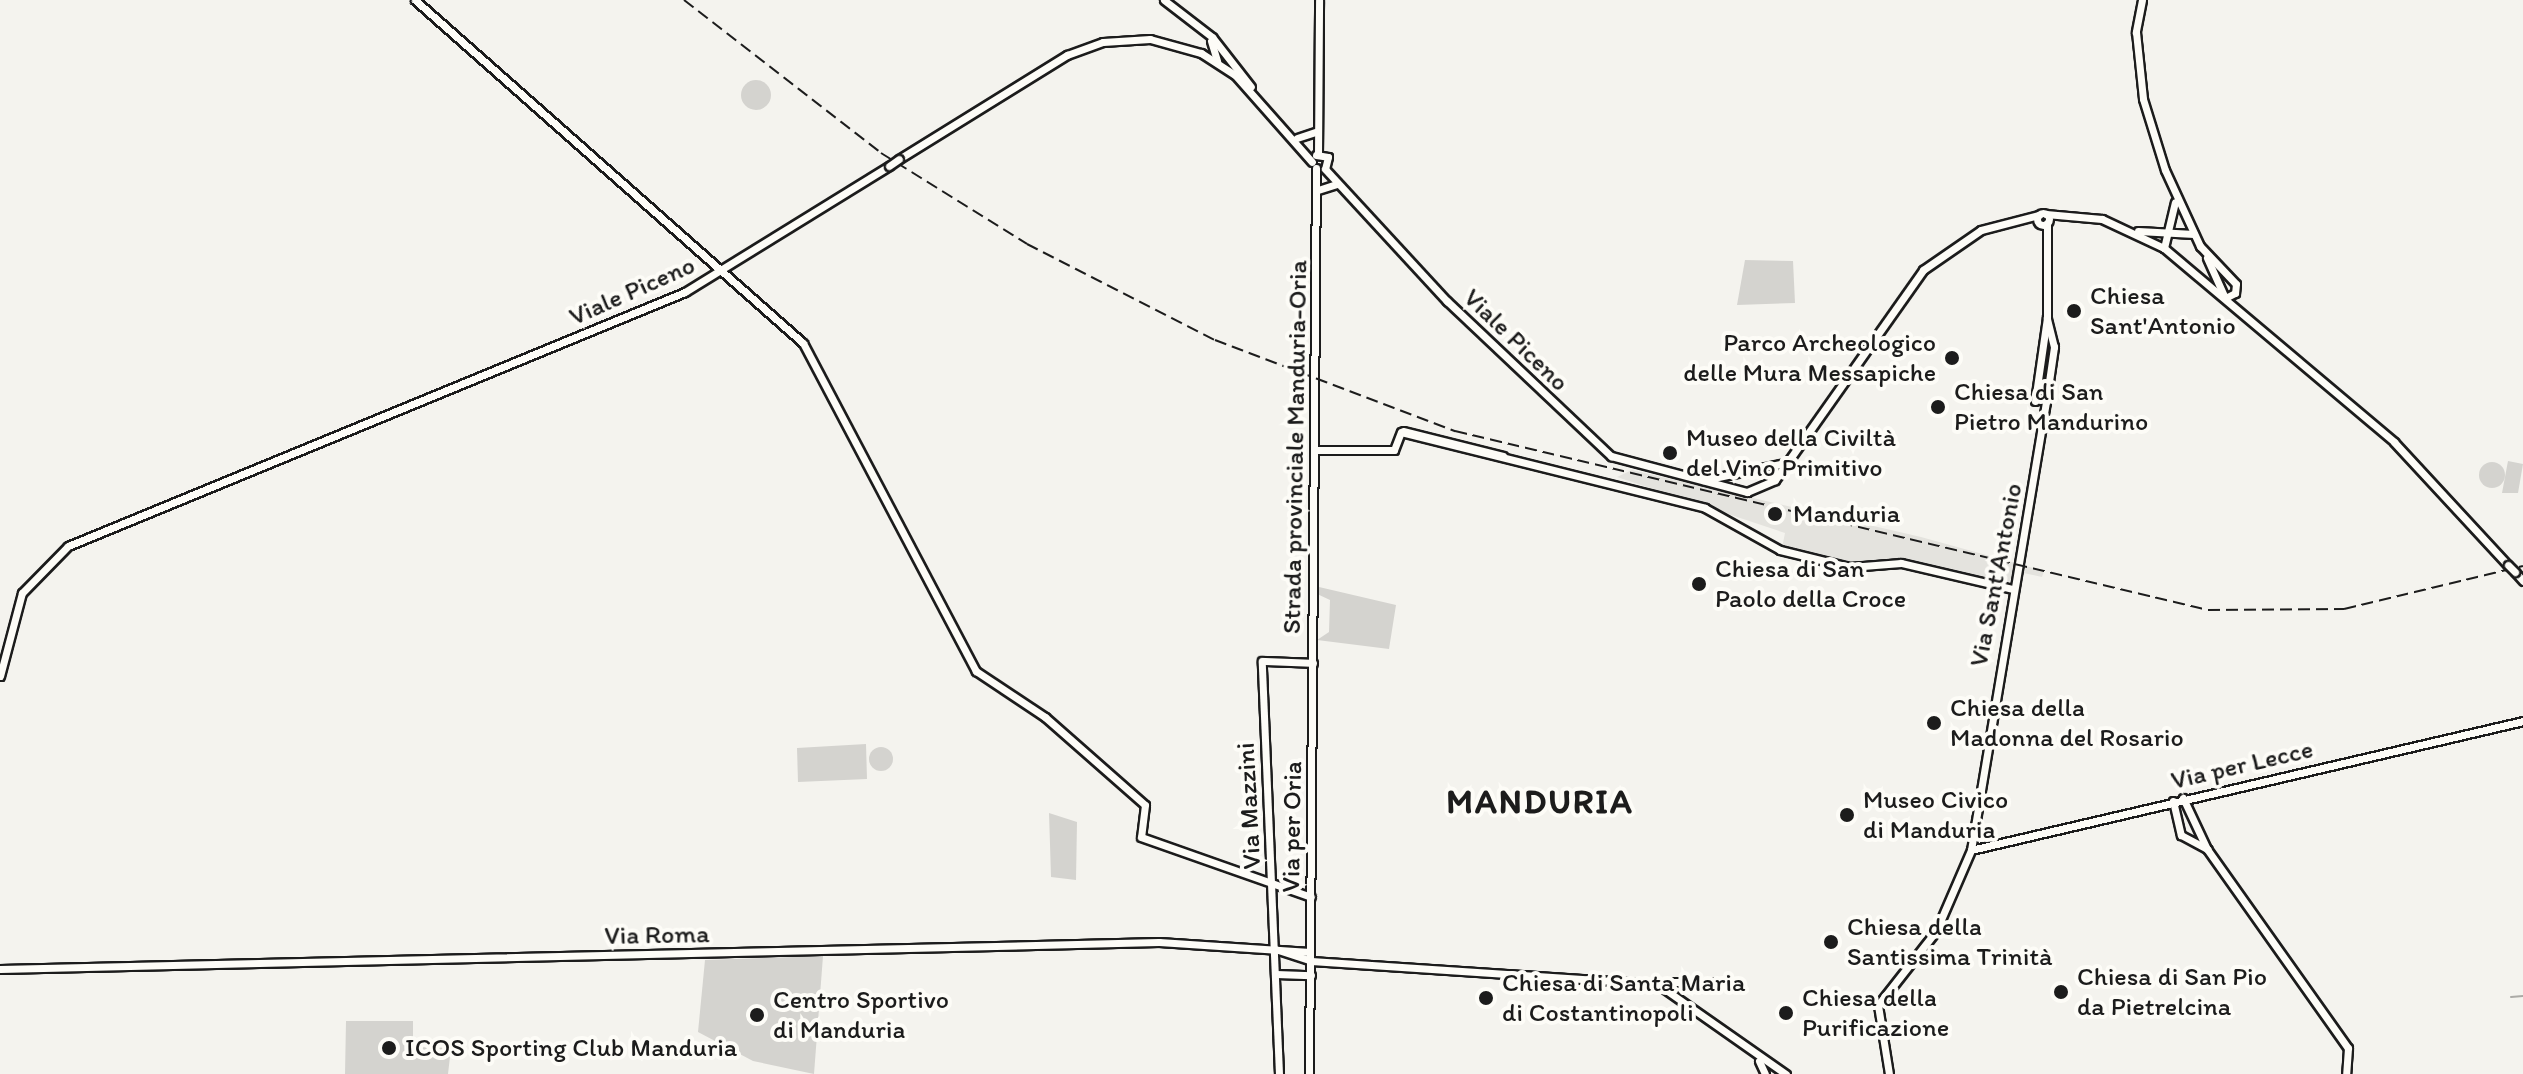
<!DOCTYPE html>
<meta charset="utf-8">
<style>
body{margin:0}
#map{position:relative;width:2523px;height:1074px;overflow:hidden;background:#f4f3ee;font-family:Itim,sans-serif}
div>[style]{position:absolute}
.built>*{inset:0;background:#e4e3de}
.green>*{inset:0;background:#d4d3cf}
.round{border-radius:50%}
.stream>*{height:2px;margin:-1px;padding:0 1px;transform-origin:1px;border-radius:1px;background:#abaaa6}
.roads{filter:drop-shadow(2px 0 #1c1c1c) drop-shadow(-2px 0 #1c1c1c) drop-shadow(0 2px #1c1c1c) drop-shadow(0 -2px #1c1c1c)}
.secondary>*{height:7px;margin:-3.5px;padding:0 3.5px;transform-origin:3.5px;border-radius:3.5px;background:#fdfcf7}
.primary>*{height:7px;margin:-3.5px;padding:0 3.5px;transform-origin:3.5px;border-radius:3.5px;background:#fdfcf7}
.primary>.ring{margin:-3.5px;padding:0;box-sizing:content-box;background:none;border:7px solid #fdfcf7;border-radius:50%}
.rail>*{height:2px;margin-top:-1px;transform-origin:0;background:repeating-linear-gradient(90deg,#1c1c1c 0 12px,transparent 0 18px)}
.bridges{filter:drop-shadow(2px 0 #1c1c1c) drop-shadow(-2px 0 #1c1c1c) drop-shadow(0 2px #1c1c1c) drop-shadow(0 -2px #1c1c1c)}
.primary-bridge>*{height:7px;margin:-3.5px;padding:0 3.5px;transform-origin:3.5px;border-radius:3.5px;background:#fdfcf7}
.dots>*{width:22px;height:22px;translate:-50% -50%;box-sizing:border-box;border:4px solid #fdfcf7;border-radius:50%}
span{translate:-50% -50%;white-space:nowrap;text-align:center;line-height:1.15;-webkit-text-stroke:8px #fdfcf7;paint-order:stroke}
.street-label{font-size:26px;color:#1c1c1c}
.poi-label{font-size:26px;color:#1c1c1c}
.left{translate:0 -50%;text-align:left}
.right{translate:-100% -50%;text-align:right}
.district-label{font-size:34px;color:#1c1c1c;font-weight:700;letter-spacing:2px}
</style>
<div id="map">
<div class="built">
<div style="clip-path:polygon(1632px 470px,1921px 537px,2044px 571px,2042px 577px,2014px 571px,2008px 585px,1898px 559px,1850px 564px,1782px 548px,1785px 533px,1617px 477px)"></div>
</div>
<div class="green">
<div class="round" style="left:741px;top:80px;width:30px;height:30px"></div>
<div style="clip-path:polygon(1745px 260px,1793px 261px,1795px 303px,1737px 305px)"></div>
<div style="clip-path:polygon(2508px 461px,2523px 464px,2518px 493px,2502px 493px)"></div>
<div class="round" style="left:2479px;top:462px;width:26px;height:26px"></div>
<div style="clip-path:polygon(1319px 587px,1396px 605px,1389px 649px,1317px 640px,1329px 632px,1330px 600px,1315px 593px)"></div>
<div style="clip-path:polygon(866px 744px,867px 779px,798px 782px,797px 748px)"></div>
<div class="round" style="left:869px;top:747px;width:24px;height:24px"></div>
<div style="clip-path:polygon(1049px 813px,1077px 822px,1076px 880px,1051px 877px)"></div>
<div style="clip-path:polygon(823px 956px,814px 1074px,753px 1061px,698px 1032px,705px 960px)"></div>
<div style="clip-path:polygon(346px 1021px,413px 1021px,413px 1047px,451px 1048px,448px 1074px,345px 1074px)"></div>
</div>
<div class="stream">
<div style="left:2511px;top:997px;width:12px;rotate:-5deg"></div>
</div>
<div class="roads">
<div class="secondary">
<div style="left:415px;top:0;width:518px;rotate:41.48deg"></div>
<div style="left:803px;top:343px;width:371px;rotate:62.2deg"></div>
<div style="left:976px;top:671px;width:83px;rotate:33.7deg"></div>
<div style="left:1045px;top:717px;width:133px;rotate:41.3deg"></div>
<div style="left:1145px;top:805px;width:32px;rotate:97deg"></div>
<div style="left:1141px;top:837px;width:180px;rotate:19.4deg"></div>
<div style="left:1164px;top:0;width:61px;rotate:37.6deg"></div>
<div style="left:1212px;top:37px;width:63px;rotate:52deg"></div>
<div style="left:2142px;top:0;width:33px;rotate:101deg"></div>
<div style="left:2136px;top:32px;width:67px;rotate:84deg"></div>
<div style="left:2143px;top:99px;width:74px;rotate:72.8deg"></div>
<div style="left:2165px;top:170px;width:84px;rotate:65.3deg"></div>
<div style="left:2200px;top:246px;width:52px;rotate:46.5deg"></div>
<div style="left:2236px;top:284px;width:9px;rotate:96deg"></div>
<div style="left:2235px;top:293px;width:11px;rotate:153deg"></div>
<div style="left:2225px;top:298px;width:44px;rotate:-114.2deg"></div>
<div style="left:1211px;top:41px;width:21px;rotate:73deg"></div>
<div style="left:1297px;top:138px;width:22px;rotate:-18deg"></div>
<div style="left:1318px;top:154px;width:154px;rotate:-89.6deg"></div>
<div style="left:1318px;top:190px;width:20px;rotate:-18deg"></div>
<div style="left:2138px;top:231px;width:56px;rotate:3.1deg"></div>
<div style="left:2164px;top:248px;width:47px;rotate:-76.6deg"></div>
<div style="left:2035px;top:401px;width:84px;rotate:-81.8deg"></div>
<div style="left:2047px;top:318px;width:95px;rotate:-90deg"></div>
<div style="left:1403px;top:431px;width:103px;rotate:14deg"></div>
<div style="left:1401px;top:432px;width:313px;rotate:14deg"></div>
<div style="left:1705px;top:508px;width:86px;rotate:29.2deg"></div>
<div style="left:1780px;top:550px;width:72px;rotate:13.7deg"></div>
<div style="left:1850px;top:567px;width:51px;rotate:-4.5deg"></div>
<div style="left:1901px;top:563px;width:115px;rotate:13.1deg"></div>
<div style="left:1315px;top:450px;width:79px"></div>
<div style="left:1394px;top:450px;width:19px;rotate:-69deg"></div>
<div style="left:2183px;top:798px;width:56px;rotate:64.8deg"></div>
<div style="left:2207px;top:849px;width:244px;rotate:54.7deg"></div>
<div style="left:2348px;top:1048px;width:26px;rotate:94deg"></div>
<div style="left:2173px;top:801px;width:35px;rotate:77deg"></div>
<div style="left:2181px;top:835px;width:30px;rotate:28deg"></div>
<div style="left:1971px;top:850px;width:567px;rotate:-13.15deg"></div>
<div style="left:1971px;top:850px;width:454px;rotate:-80.5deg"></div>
<div style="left:2046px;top:402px;width:56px;rotate:-81.7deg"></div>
<div style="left:2054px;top:347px;width:30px;rotate:-104deg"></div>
<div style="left:1275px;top:949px;width:38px;rotate:18deg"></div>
<div style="left:1311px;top:961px;width:351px;rotate:3.8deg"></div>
<div style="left:0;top:969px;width:1159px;rotate:-1.33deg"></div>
<div style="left:1159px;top:942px;width:151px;rotate:3.8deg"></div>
<div style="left:1276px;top:974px;width:35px;rotate:2deg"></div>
<div style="left:1665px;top:982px;width:49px"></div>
<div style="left:1663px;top:988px;width:150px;rotate:35deg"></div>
<div style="left:1759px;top:1061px;width:14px;rotate:65deg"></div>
<div style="left:1279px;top:1074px;width:413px;rotate:-92.4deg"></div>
<div style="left:1262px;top:661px;width:51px;rotate:2.2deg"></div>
<div style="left:1309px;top:1074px;width:906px;rotate:-89.56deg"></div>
<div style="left:1889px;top:1074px;width:70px;rotate:-99.1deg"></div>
<div style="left:1878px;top:1005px;width:94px;rotate:-51.9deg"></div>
<div style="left:1936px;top:931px;width:88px;rotate:-66.6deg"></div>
</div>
<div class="primary">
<div style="left:1316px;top:155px;width:12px;rotate:9deg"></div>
<div style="left:1328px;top:157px;width:12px;rotate:104deg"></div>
<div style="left:899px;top:159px;width:198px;rotate:-31.8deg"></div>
<div style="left:1067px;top:55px;width:38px;rotate:-20deg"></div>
<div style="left:1103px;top:42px;width:47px;rotate:-3.7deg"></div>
<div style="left:1150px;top:39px;width:53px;rotate:15.4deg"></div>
<div style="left:1201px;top:53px;width:40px;rotate:32.9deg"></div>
<div style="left:1235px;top:75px;width:116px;rotate:48.5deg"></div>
<div style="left:1325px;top:169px;width:180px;rotate:47.3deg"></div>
<div style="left:1447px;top:301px;width:226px;rotate:43.4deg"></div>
<div style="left:1611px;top:456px;width:141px;rotate:14.8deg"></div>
<div style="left:1747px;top:492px;width:30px;rotate:-23deg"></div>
<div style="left:1775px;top:480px;width:257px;rotate:-54.8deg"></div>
<div style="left:1923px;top:270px;width:70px;rotate:-34.6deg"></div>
<div style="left:1981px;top:230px;width:60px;rotate:-14.5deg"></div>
<div class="ring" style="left:2037px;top:213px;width:5px;height:5px"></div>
<div style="left:2046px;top:214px;width:56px;rotate:5.1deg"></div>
<div style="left:2102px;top:219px;width:68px;rotate:25.1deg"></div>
<div style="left:2164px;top:248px;width:301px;rotate:40.1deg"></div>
<div style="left:2394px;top:442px;width:168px;rotate:47.2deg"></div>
<div style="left:1704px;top:480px;width:83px;rotate:-11.9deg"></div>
<div style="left:2515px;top:572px;width:12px;rotate:48deg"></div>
<div style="left:0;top:676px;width:86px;rotate:-75.2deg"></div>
<div style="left:22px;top:593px;width:66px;rotate:-45.6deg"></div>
<div style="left:68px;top:546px;width:667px;rotate:-22.38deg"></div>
<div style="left:685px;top:292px;width:240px;rotate:-31.7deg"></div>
</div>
</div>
<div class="rail">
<div style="left:684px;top:0;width:249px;rotate:37.8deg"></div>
<div style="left:881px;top:153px;width:172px;rotate:31.9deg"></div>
<div style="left:1027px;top:244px;width:211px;rotate:27.1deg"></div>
<div style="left:1215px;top:340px;width:257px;rotate:20.8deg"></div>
<div style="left:1455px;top:431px;width:774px;rotate:13.37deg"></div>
<div style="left:2208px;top:610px;width:136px;rotate:-0.4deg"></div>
<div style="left:2344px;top:609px;width:184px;rotate:-13.5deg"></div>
</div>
<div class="bridges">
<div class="primary-bridge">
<div style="left:889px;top:166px;width:12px;rotate:-35deg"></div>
<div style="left:2508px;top:565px;width:10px;rotate:45deg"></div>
</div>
</div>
<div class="dots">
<div style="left:2074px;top:311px;background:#1c1c1c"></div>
<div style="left:1952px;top:358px;background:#1c1c1c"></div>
<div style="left:1938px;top:407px;background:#1c1c1c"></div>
<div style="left:1670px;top:453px;background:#1c1c1c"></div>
<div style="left:1775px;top:514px;background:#1c1c1c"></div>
<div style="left:1699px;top:584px;background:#1c1c1c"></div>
<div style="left:1934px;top:723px;background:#1c1c1c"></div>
<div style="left:1847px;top:815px;background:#1c1c1c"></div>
<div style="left:1831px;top:942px;background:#1c1c1c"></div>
<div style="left:2061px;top:992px;background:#1c1c1c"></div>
<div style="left:1486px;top:998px;background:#1c1c1c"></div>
<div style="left:1786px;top:1013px;background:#1c1c1c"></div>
<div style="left:757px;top:1015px;background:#1c1c1c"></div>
<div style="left:389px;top:1048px;background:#1c1c1c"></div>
</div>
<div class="street-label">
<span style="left:632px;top:291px;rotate:-24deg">Viale Piceno</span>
<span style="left:1516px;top:340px;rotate:44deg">Viale Piceno</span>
<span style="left:1295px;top:447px;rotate:-89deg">Strada provinciale Manduria-Oria</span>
<span style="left:1996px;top:575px;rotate:-79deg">Via Sant'Antonio</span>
<span style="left:2242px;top:765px;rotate:-13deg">Via per Lecce</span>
<span style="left:1249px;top:806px;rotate:-93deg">Via Mazzini</span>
<span style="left:1292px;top:827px;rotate:-89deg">Via per Oria</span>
<span style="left:657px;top:935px;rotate:-1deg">Via Roma</span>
</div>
<div class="poi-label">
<span class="left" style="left:2090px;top:311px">Chiesa<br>Sant'Antonio</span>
<span class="right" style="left:1936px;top:358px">Parco Archeologico<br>delle Mura Messapiche</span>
<span class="left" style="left:1954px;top:407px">Chiesa di San<br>Pietro Mandurino</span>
<span class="left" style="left:1686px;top:453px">Museo della Civiltà<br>del Vino Primitivo</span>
<span class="left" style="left:1793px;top:514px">Manduria</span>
<span class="left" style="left:1715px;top:584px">Chiesa di San<br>Paolo della Croce</span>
<span class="left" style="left:1950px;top:723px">Chiesa della<br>Madonna del Rosario</span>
<span class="left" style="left:1863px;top:815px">Museo Civico<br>di Manduria</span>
<span class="left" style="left:1847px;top:942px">Chiesa della<br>Santissima Trinità</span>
<span class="left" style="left:2077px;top:992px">Chiesa di San Pio<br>da Pietrelcina</span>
<span class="left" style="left:1502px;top:998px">Chiesa di Santa Maria<br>di Costantinopoli</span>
<span class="left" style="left:1802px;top:1013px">Chiesa della<br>Purificazione</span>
<span class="left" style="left:773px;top:1015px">Centro Sportivo<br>di Manduria</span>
<span class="left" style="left:405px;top:1048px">ICOS Sporting Club Manduria</span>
</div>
<div class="district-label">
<span style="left:1540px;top:802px">MANDURIA</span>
</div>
</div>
